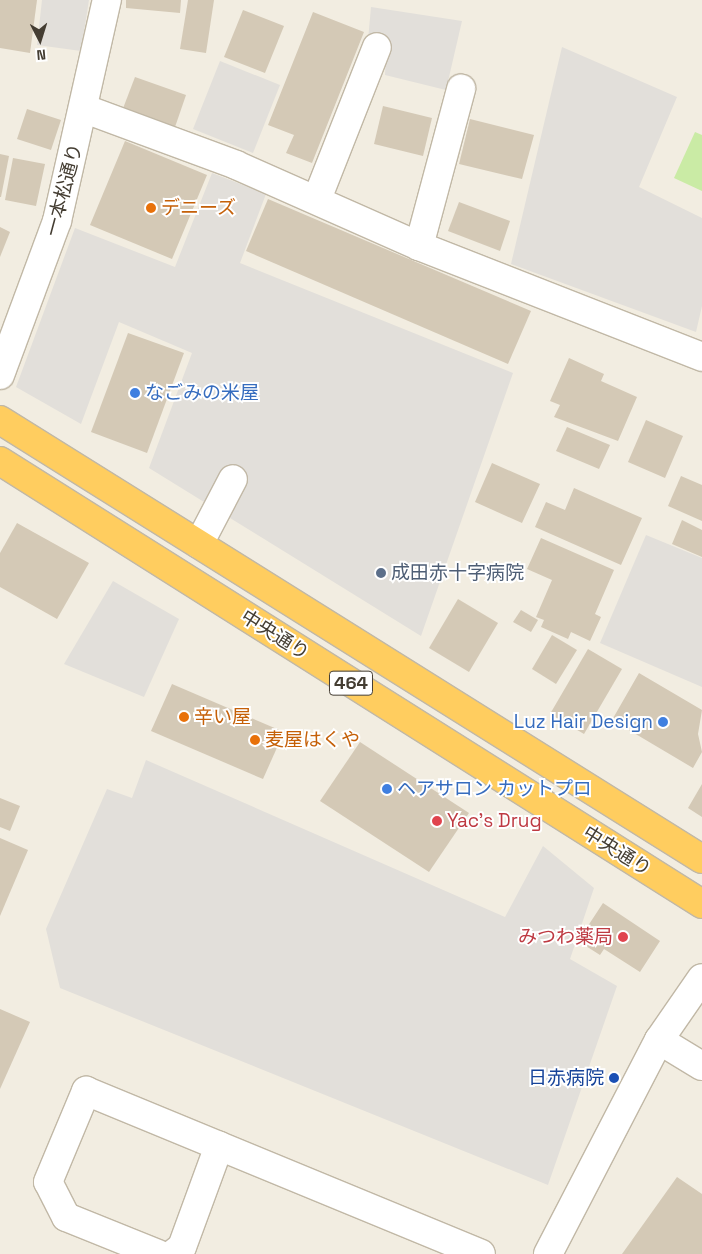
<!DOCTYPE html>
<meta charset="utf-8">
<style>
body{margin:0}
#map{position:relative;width:702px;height:1254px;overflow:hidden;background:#f2ede1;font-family:"Space Grotesk","Noto Sans JP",sans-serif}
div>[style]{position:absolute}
.green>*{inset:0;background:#caeba5}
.parking>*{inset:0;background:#e2dfda}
.building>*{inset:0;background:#d4c9b6}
.roads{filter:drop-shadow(1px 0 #c1b8a6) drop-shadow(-1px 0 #c1b8a6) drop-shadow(0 1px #c1b8a6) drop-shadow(0 -1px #c1b8a6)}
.minor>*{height:28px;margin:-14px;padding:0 14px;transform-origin:14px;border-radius:14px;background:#fff}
.highway>*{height:28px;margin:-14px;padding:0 14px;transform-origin:14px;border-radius:14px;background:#ffcd5f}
.dots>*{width:14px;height:14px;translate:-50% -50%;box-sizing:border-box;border:2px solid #fff;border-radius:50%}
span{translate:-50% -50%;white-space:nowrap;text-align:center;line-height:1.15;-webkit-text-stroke:4px #fff;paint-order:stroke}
.shield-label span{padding:1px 4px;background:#fff;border:1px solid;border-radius:4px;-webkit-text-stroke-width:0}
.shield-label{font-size:18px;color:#443d32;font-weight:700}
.street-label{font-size:19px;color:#443d32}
.food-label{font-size:19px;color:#c56008}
.left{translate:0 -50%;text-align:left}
.shop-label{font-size:19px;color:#366cbe}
.right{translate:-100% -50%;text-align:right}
.service-label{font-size:19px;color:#4e5e75}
.health-label{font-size:19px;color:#be3a42}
.transit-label{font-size:19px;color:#164399}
.north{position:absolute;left:15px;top:15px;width:50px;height:50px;-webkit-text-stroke:4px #fff;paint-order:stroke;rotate:175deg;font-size:14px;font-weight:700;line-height:20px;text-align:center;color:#443d32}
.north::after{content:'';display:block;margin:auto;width:18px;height:22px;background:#443d32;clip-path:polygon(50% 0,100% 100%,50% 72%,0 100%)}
</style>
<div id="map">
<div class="green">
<div style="clip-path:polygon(695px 132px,702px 135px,702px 191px,674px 178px)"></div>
</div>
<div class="parking">
<div style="clip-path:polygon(42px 0,89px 0,81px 51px,37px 45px)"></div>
<div style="clip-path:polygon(371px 7px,462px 21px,446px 90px,385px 75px,386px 54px,368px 40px)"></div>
<div style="clip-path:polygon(562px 47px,677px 97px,639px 187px,702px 218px,702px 306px,696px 332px,511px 264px)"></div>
<div style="clip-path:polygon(220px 61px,280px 85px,253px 153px,193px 129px)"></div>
<div style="clip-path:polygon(212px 173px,266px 194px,240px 263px,513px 373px,421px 636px,149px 468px,192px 353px,119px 322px,81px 424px,16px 387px,75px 228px,175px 267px)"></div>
<div style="clip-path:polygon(646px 535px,702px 558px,702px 687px,600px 643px)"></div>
<div style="clip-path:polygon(113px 581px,179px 619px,144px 697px,64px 664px)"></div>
<div style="clip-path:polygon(146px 760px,505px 917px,543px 846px,594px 888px,570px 959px,617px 986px,548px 1185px,60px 988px,46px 929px,107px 789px,132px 798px)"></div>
</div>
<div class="building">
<div style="clip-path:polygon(0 0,37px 0,30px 53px,0 48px)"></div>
<div style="clip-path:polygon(126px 0,181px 0,180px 13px,126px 8px)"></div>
<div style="clip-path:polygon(188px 0,214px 0,206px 53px,180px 49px)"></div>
<div style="clip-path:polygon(243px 10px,284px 26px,265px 73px,224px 57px)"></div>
<div style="clip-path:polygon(313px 12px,364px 32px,312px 163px,286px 153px,294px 135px,268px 125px)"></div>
<div style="clip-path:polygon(135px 77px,186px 95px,174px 130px,122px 111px)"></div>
<div style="clip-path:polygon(383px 106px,432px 118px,423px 156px,374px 144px)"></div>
<div style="clip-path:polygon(27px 109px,61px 120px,51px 150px,17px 139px)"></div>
<div style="clip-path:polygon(470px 119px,534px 135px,522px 179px,459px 164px)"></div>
<div style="clip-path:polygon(125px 141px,207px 175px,172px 259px,90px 225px)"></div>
<div style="clip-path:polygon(0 154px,9px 156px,1px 197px,0 197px)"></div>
<div style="clip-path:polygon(13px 158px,45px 164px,36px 206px,5px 200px)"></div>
<div style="clip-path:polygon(268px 199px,531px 311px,508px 364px,246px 251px)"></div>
<div style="clip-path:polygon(459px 202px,510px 221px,500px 251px,448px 231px)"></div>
<div style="clip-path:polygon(0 227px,10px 232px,0 257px)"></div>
<div style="clip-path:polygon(128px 333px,184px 353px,147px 453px,91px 432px)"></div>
<div style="clip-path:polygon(569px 358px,604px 374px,601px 381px,637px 397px,618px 441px,554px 417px,560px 405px,550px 401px)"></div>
<div style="clip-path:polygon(646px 420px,683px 436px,665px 478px,628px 462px)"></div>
<div style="clip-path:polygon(567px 427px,610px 445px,599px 469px,556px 451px)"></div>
<div style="clip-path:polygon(492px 463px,540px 484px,522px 523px,475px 502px)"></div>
<div style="clip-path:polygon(681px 476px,702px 485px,702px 521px,668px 506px)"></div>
<div style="clip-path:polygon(574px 488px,642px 518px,621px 565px,535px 527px,546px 502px,565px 510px)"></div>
<div style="clip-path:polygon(682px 520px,702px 530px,702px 557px,672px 544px)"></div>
<div style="clip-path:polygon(17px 523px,89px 563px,57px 619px,0 587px,0 553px)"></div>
<div style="clip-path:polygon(541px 538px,614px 570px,595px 614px,601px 617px,590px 641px,571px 632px,568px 639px,541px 627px,544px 620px,536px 617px,552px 580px,527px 569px)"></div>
<div style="clip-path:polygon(458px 599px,498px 623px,469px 672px,429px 648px)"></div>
<div style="clip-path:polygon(521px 610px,538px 620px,531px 632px,513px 622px)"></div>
<div style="clip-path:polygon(552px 635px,577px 650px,556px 684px,532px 669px)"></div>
<div style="clip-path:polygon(588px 649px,622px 669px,584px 734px,550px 714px)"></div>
<div style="clip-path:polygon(639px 673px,702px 710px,698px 734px,702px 752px,693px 768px,612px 720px)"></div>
<div style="clip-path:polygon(172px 684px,284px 732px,263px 779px,151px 731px)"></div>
<div style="clip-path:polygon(360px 742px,469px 813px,429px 872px,320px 801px)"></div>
<div style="clip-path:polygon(702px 784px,702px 817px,688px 808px)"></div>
<div style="clip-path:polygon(0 798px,20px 806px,10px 831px,0 827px)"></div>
<div style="clip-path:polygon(0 838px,28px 850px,0 916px)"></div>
<div style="clip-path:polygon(603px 903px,660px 941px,640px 972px,604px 949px,600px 955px,578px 941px)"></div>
<div style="clip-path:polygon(0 1009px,30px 1022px,0 1089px)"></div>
<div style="clip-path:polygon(677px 1177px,702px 1194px,702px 1254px,622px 1254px)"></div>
</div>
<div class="roads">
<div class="minor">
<div style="left:85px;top:109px;width:161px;rotate:20.3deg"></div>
<div style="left:236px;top:165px;width:200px;rotate:23.9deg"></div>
<div style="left:419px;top:246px;width:304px;rotate:21.4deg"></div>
<div style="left:317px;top:199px;width:163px;rotate:-68.5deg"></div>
<div style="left:419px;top:246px;width:163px;rotate:-75deg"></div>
<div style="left:0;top:375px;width:164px;rotate:-69.7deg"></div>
<div style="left:57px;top:221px;width:227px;rotate:-77.3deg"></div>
<div style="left:199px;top:544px;width:73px;rotate:-62.4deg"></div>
<div style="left:659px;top:1040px;width:50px;rotate:31.2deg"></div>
<div style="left:158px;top:1254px;width:99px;rotate:-158.1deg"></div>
<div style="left:66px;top:1217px;width:39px;rotate:-117deg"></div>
<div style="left:48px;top:1182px;width:99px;rotate:-67.3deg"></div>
<div style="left:86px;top:1091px;width:427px;rotate:22.4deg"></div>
<div style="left:173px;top:1254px;width:11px;rotate:-38deg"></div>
<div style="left:182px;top:1247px;width:108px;rotate:-69.9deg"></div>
<div style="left:548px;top:1254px;width:241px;rotate:-62.6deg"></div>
<div style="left:659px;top:1040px;width:75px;rotate:-55.3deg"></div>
</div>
<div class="highway">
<div style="left:0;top:420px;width:828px;rotate:32.02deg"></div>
<div style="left:0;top:461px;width:830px;rotate:32.25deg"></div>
</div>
</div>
<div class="dots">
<div style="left:151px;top:208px;background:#e8710a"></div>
<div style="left:135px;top:393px;background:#3f7fe0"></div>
<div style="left:381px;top:573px;background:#5c6f8a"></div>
<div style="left:184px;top:717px;background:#e8710a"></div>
<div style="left:663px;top:722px;background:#3f7fe0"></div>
<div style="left:255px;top:740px;background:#e8710a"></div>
<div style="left:387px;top:789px;background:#3f7fe0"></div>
<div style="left:437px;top:821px;background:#e0444e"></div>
<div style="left:623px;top:937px;background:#e0444e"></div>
<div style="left:614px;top:1078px;background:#1a4fb4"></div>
</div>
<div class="shield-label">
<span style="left:351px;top:683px">464</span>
</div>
<div class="street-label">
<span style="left:64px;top:190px;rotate:-75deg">一本松通り</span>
<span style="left:275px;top:635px;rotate:32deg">中央通り</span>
<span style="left:617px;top:851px;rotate:32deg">中央通り</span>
</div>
<div class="food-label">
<span class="left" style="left:161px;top:208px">デニーズ</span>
<span class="left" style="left:194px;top:717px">辛い屋</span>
<span class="left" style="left:265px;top:740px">麦屋はくや</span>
</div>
<div class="shop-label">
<span class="left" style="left:145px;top:393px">なごみの米屋</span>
<span class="right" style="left:653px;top:722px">Luz Hair Design</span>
<span class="left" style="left:397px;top:789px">ヘアサロン カットプロ</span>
</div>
<div class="service-label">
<span class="left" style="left:391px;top:573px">成田赤十字病院</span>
</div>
<div class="health-label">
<span class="left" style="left:447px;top:821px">Yac's Drug</span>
<span class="right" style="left:613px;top:937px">みつわ薬局</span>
</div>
<div class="transit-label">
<span class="right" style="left:604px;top:1078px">日赤病院</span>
</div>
<div class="north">N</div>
</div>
